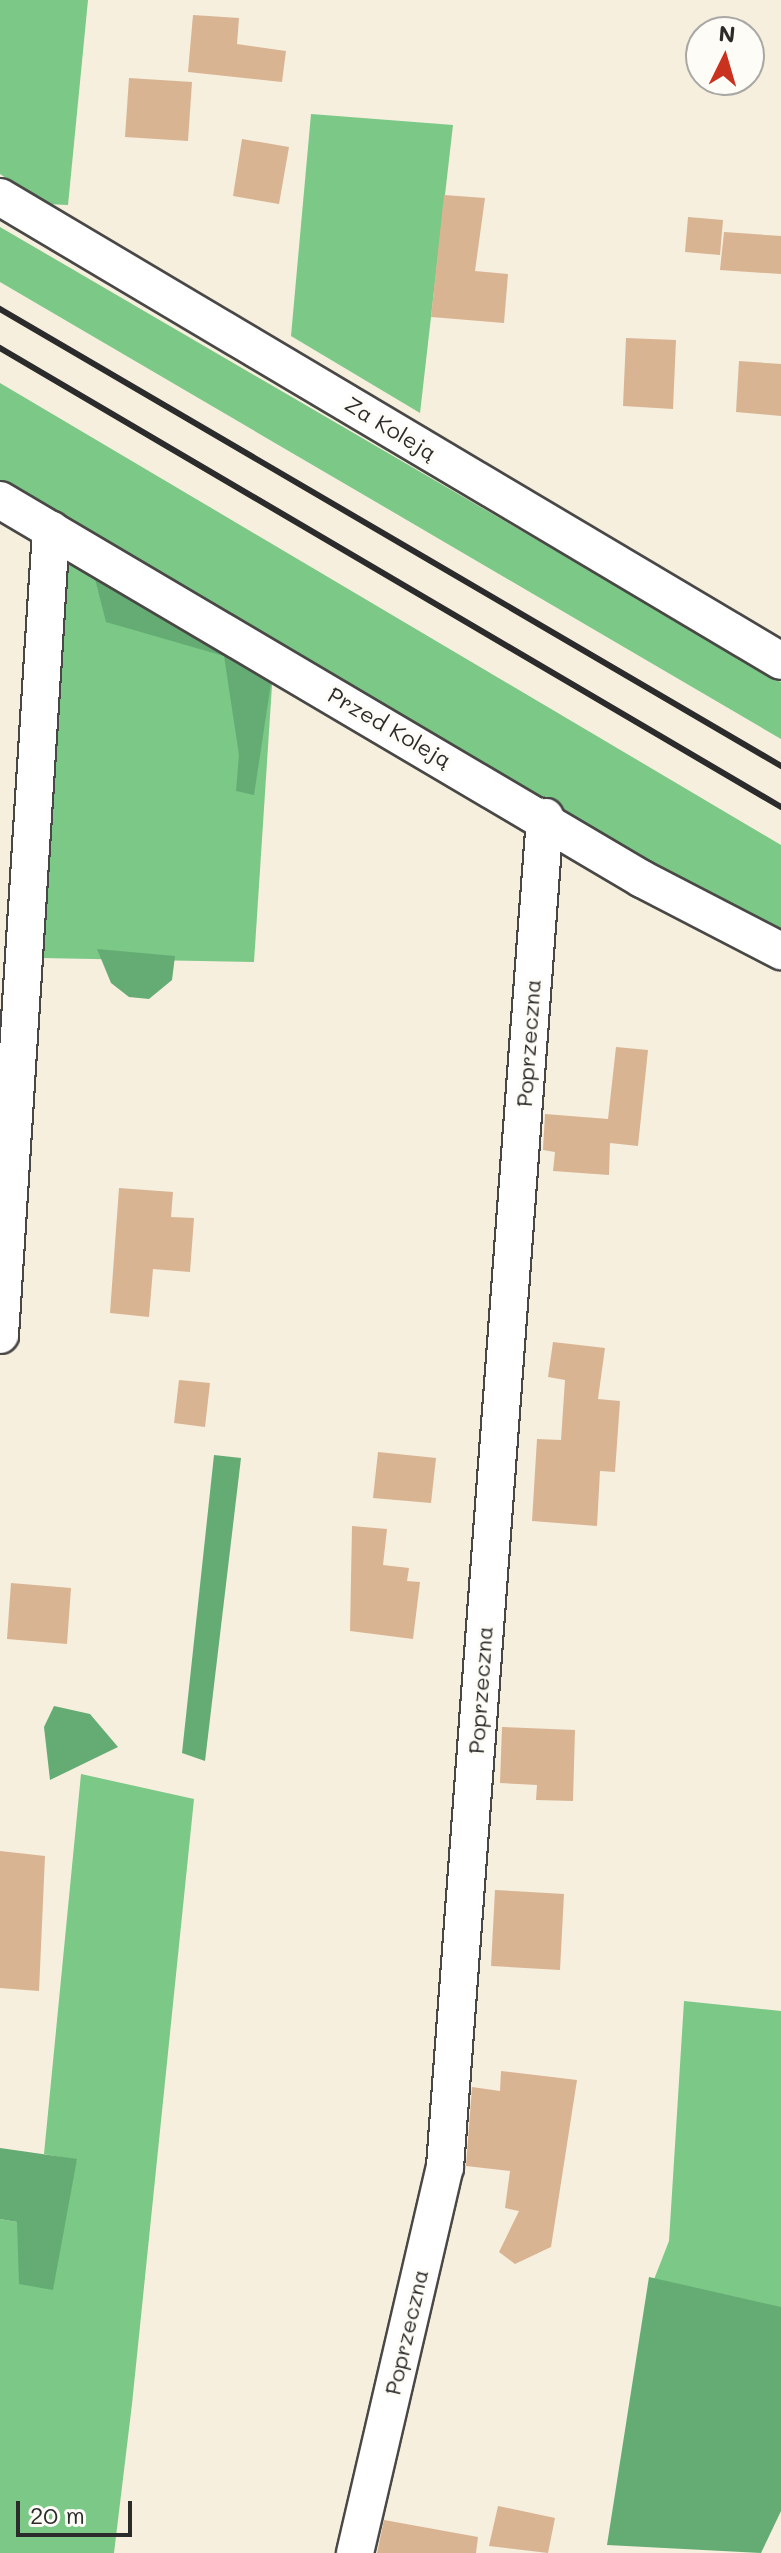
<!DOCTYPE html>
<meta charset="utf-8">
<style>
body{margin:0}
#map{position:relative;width:781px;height:2553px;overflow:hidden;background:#f6efde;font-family:Mali,sans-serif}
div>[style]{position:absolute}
.green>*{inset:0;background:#7bc887}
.forest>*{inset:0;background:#64ac74}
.building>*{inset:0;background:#d8b493}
.roads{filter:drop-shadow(2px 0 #494846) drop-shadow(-2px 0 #494846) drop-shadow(0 2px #494846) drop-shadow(0 -2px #494846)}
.street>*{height:36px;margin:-18px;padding:0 18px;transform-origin:18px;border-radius:18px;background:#fff}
.rail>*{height:6px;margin:-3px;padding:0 3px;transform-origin:3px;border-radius:3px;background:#2b2b2b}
span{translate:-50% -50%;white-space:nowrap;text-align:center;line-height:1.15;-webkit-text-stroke:6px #fdfcf7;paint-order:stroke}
.street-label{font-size:22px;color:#2b2b2b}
.north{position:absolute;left:685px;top:16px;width:80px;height:80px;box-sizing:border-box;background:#fdfcf7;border:2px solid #a9a8a5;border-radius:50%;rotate:5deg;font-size:22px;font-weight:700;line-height:32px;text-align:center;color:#2b2b2b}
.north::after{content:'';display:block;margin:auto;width:28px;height:36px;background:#c8321e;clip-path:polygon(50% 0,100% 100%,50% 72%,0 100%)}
.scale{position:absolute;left:16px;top:2501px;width:116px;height:36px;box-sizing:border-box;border:4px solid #2b2b2b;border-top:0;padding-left:10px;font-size:24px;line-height:28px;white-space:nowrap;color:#2b2b2b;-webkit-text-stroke:6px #fdfcf7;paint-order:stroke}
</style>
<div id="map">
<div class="green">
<div style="clip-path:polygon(0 0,88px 0,68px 205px,46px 204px,0 174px)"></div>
<div style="clip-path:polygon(311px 114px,453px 125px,420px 413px,291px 336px)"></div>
<div style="clip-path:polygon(0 227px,781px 682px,781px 739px,0 282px)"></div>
<div style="clip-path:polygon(0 383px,781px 845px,781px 942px,0 482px)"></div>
<div style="clip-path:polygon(57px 552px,273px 670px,254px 962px,40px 958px)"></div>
<div style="clip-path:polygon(81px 1774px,194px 1799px,132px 2404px,114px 2553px,0 2553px,0 2219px,17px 2222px,77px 2160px,44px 2154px)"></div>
<div style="clip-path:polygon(684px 2001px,781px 2011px,781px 2308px,653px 2282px,669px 2241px)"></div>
</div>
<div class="forest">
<div style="clip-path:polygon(92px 567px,273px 670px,254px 795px,236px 791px,239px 755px,224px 656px,106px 622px)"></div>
<div style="clip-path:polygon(97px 949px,175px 956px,172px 980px,149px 999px,129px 997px,111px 983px)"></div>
<div style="clip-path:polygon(214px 1455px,241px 1458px,205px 1761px,182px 1753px)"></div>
<div style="clip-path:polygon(54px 1706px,90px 1714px,118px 1747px,50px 1780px,44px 1727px)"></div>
<div style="clip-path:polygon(0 2148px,77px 2159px,53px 2290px,19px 2284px,17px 2222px,0 2219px)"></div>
<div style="clip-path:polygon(649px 2277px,781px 2307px,781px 2511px,761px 2553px,607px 2545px)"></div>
</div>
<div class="building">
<div style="clip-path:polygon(193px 15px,239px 18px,237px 44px,286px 51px,282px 82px,188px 72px)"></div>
<div style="clip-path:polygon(129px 78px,192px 82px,188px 141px,125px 137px)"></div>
<div style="clip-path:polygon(242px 139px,289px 147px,279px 204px,233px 196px)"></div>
<div style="clip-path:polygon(444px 195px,485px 198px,475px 271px,508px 274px,504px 323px,431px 317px)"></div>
<div style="clip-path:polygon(688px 217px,723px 220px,720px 255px,685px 252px)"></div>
<div style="clip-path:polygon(724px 232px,781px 236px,781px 274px,720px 270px)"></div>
<div style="clip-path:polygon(626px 338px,676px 340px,673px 409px,623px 406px)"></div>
<div style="clip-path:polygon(739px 361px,781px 364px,781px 416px,736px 412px)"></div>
<div style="clip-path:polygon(616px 1047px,648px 1050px,638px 1146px,610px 1143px,609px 1175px,553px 1171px,555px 1152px,543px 1150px,545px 1114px,608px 1119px)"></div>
<div style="clip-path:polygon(119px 1188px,173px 1192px,171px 1217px,194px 1218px,190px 1272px,153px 1269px,149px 1317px,110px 1313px)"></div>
<div style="clip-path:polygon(553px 1342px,605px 1348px,598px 1399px,620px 1401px,615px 1472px,600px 1471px,597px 1526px,532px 1521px,537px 1439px,561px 1440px,565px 1380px,548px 1377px)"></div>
<div style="clip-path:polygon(179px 1380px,210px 1383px,205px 1427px,174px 1423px)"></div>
<div style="clip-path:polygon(378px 1452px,436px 1458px,431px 1503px,373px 1498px)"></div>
<div style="clip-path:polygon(352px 1526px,387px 1529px,383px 1565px,409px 1568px,407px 1581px,420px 1582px,413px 1639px,350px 1631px)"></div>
<div style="clip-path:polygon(11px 1583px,71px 1588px,67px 1644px,7px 1639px)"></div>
<div style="clip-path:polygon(502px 1727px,575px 1730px,573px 1801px,536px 1800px,537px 1785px,500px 1783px)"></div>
<div style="clip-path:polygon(0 1851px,45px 1856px,39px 1991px,0 1988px)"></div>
<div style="clip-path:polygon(495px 1890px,564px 1894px,560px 1970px,491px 1966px)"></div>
<div style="clip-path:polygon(501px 2071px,577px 2080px,551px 2247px,515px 2264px,499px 2252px,519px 2211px,505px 2208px,510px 2171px,466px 2166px,472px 2087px,500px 2091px)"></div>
<div style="clip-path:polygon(498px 2506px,555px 2518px,548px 2553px,489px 2546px)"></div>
<div style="clip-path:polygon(384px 2520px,478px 2537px,476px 2553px,377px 2553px)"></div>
</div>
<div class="roads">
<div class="street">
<div style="left:0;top:197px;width:908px;rotate:30.71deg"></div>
<div style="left:0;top:500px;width:746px;rotate:30.56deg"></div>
<div style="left:642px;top:879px;width:157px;rotate:27.4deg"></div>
<div style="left:0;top:1335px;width:807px;rotate:-86.37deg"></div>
<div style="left:355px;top:2553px;width:396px;rotate:-76.9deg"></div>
<div style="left:445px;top:2167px;width:1354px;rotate:-85.76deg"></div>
</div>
</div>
<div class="rail">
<div style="left:0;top:309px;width:905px;rotate:30.33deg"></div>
<div style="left:0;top:348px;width:906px;rotate:30.44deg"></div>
</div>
<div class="street-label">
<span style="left:391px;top:428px;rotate:31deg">Za Koleją</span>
<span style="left:390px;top:727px;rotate:30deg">Przed Koleją</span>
<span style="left:528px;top:1043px;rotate:-86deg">Poprzeczna</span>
<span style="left:480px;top:1690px;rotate:-86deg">Poprzeczna</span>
<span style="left:406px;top:2332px;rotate:-77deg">Poprzeczna</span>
</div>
<div class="north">N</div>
<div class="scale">20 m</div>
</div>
